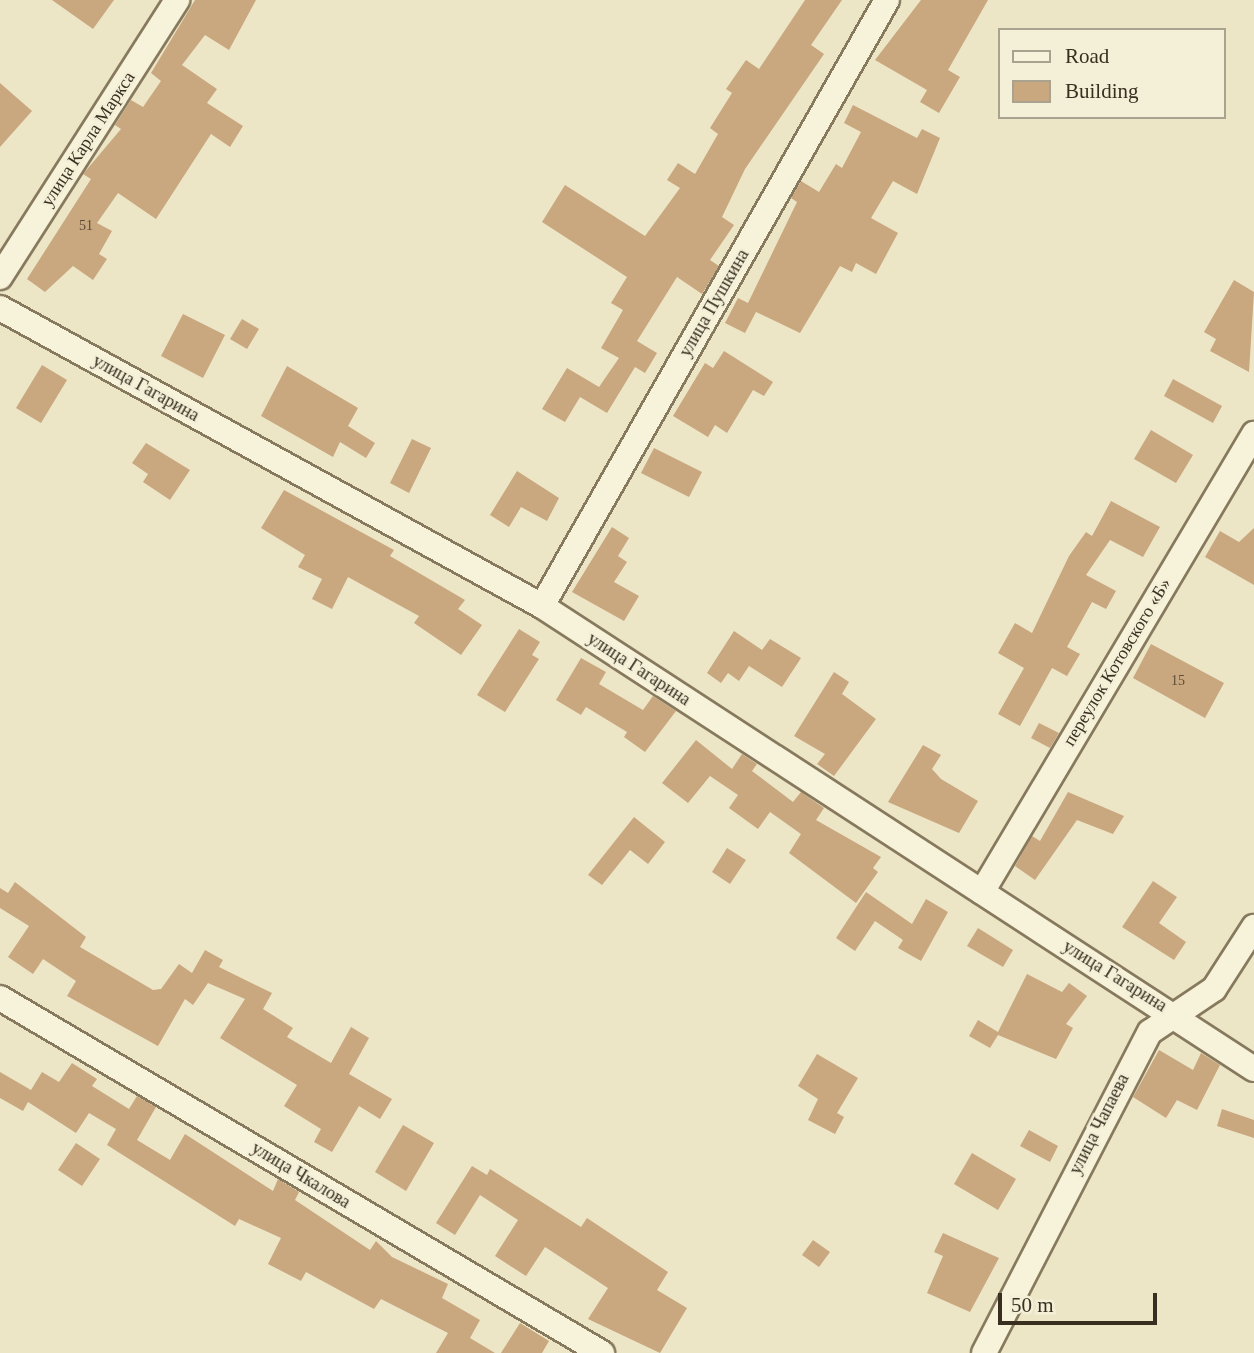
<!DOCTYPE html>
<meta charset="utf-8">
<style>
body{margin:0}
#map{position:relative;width:1254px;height:1353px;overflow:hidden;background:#ece6c7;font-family:Georgia,serif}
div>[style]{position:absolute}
.building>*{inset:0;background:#c9a77f}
.roads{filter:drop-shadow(2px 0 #87795d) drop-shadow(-2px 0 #87795d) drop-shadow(0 2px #87795d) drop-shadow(0 -2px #87795d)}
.street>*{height:24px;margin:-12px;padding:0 12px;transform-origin:12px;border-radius:12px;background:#f7f2da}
span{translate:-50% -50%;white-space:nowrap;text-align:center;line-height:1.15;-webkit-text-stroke:5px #f4efd7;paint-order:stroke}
.number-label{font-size:14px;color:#5c4d38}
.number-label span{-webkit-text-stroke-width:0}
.street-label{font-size:18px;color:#382f20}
.legend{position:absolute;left:998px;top:28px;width:228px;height:91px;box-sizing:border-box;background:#f4efd7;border:2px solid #a9a28e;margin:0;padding:9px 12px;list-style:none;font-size:21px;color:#382f20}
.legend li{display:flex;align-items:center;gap:14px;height:35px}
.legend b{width:35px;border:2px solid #a9a28e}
.scale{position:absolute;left:998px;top:1293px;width:159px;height:32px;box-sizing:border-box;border:4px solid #382f20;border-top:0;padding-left:9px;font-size:21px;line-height:24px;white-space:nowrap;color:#382f20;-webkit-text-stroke:5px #f4efd7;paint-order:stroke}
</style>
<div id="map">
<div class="building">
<div style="clip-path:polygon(52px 0,114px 0,93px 29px)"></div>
<div style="clip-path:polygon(195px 0,256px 0,229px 50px,205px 35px,182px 65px,217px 89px,207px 103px,243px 126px,230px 147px,211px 134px,156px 219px,118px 193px,97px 223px,112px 231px,99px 254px,107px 259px,93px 280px,73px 266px,45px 292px,27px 279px,91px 179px,83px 174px,121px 129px,115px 125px,131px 100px,143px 107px,161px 81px,151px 73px)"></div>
<div style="clip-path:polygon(805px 0,842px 0,811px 45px,824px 54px,745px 169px,722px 217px,734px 225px,710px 260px,719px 266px,702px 294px,677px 277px,637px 341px,657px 353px,645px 373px,635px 367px,607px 413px,580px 397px,565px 422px,542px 409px,567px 368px,599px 387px,619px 358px,601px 348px,623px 310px,611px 303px,627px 277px,542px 222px,565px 185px,645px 236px,680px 188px,667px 180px,678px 163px,695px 174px,718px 134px,710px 128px,732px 93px,726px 89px,746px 60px,759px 69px)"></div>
<div style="clip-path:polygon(921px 0,988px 0,948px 70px,960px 77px,939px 113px,920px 102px,927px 90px,875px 60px)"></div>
<div style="clip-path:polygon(0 83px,32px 111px,0 147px)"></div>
<div style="clip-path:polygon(853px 105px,917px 138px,922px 129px,940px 138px,917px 194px,893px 181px,871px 218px,898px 233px,876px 274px,856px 263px,852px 272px,840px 266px,800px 333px,756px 312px,745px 333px,725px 323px,738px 298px,748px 303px,797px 202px,791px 198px,801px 181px,819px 192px,836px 164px,842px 168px,861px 132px,844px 123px)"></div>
<div style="clip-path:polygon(1234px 280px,1254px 292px,1249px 372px,1210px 351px,1216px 339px,1204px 332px)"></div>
<div style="clip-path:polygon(183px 314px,225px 335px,203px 378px,161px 356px)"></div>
<div style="clip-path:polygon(242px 319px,259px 329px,247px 349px,230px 339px)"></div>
<div style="clip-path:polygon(724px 351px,773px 382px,764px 396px,753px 390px,727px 433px,715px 425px,708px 437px,673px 416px,705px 363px,713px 368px)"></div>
<div style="clip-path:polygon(42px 365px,67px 380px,41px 423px,16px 408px)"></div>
<div style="clip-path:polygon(287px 366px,358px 408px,348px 426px,375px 443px,366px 458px,340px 442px,333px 457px,261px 416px)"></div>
<div style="clip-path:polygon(1173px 379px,1222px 406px,1213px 423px,1164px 396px)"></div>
<div style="clip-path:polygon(1151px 430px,1193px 455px,1176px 483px,1134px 459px)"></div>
<div style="clip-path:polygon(412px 439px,431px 448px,409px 493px,390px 483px)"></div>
<div style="clip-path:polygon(146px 443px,190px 470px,170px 500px,143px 482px,148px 474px,132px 463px)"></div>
<div style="clip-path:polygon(654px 448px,702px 472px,689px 497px,641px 473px)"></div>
<div style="clip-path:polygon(517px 471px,559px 498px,547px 521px,521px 507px,509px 527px,490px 515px)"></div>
<div style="clip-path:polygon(284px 490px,394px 550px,390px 556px,465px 600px,458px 609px,482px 625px,461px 655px,414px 623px,419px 616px,348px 577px,332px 609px,312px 599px,322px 579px,298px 567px,305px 555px,261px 528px)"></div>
<div style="clip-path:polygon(1111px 501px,1160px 527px,1143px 557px,1110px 540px,1086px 575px,1116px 591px,1106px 609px,1092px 602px,1067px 647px,1080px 654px,1067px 676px,1052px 668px,1020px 726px,998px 714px,1024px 668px,998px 653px,1015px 623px,1032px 633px,1069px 556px,1086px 532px,1092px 536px)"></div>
<div style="clip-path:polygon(612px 527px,629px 538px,618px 556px,627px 562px,614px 582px,639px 596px,624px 621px,572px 592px)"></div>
<div style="clip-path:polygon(1254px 528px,1254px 585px,1205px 557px,1220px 531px,1239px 542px)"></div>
<div style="clip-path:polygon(519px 629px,540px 642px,532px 655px,539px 659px,505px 712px,477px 695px)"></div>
<div style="clip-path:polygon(734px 631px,762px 650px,770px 639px,801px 658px,782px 687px,749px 666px,739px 681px,728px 673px,721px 683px,707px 673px)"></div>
<div style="clip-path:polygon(1151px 644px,1224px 683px,1205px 718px,1133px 678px)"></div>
<div style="clip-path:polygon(581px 658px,606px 672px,599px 684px,643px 710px,653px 696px,676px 711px,645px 752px,624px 737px,627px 732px,586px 707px,581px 715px,556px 700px)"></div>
<div style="clip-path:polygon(834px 672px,849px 682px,842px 694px,876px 719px,834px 776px,817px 764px,825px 754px,794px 736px)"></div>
<div style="clip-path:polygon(1039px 723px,1059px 733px,1050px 748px,1031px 738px)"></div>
<div style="clip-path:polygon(696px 740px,732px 769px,742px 754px,757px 764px,752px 771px,793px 802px,801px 792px,824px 808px,816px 820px,881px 857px,873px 868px,878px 872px,856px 903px,789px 853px,801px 834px,770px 812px,758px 829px,729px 808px,738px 795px,710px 776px,688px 803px,662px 783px)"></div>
<div style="clip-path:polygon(923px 745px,941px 755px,932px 769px,941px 779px,978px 801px,959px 833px,888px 802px)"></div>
<div style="clip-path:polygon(1068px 792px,1124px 816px,1113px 834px,1077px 820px,1035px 880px,1015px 866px,1032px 836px,1040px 841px)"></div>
<div style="clip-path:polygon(634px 817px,665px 842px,648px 864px,630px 850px,602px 885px,588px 875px)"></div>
<div style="clip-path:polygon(727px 848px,746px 860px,730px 884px,712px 872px)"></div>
<div style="clip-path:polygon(1153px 881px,1177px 897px,1159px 923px,1186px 942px,1174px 960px,1122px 927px)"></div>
<div style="clip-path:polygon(15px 882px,86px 937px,80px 947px,153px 990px,161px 989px,179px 964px,192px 973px,205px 950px,223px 960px,219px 967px,272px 993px,263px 1009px,293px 1028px,287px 1037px,331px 1063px,351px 1027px,369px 1038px,349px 1074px,392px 1099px,380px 1119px,359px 1106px,332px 1152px,314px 1142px,321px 1129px,284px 1106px,297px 1085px,220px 1038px,245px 999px,208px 983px,193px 1005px,185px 999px,158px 1046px,67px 996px,76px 981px,43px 959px,33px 974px,8px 957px,29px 926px,0 908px,0 888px,8px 893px)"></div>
<div style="clip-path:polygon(866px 892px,912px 924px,926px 899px,948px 912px,921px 961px,898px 948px,903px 940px,875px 921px,855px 951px,836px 938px)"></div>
<div style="clip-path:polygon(978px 928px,1013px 950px,1003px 967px,967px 946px)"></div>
<div style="clip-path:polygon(1027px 974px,1062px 992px,1069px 983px,1087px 996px,1066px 1024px,1073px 1028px,1056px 1059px,998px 1035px,990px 1048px,969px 1036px,978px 1020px,998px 1032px)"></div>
<div style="clip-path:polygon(1159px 1050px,1193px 1070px,1201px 1053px,1220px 1065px,1197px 1110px,1177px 1100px,1166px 1118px,1133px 1097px)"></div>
<div style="clip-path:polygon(817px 1054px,858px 1078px,837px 1113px,844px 1117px,835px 1134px,808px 1120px,818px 1099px,798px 1086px)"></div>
<div style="clip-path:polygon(72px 1063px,97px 1079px,92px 1086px,129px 1109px,137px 1096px,156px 1107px,137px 1140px,170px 1160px,185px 1134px,273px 1191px,278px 1179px,299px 1192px,295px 1200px,370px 1250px,376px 1241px,392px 1257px,448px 1284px,442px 1298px,480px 1320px,470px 1338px,495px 1353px,436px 1353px,448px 1333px,381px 1299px,374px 1309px,306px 1272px,301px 1281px,268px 1264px,281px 1238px,239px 1219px,235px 1226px,107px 1145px,116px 1129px,89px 1113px,76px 1133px,28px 1102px,23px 1111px,0 1098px,0 1072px,31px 1090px,42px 1072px,59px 1082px)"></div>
<div style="clip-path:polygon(1222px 1109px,1254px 1120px,1254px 1138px,1217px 1126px)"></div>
<div style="clip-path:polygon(403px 1125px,434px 1143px,406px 1191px,375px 1172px)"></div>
<div style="clip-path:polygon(1029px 1130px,1058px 1146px,1050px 1162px,1020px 1146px)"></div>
<div style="clip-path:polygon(76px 1143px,100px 1159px,82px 1186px,58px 1170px)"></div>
<div style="clip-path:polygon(972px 1153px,1016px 1179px,998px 1210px,954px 1184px)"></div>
<div style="clip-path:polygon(472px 1166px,487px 1175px,490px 1169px,581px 1227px,587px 1218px,668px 1272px,657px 1290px,687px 1308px,660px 1353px,588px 1319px,608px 1288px,545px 1247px,526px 1276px,495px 1256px,518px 1220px,480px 1195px,455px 1235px,436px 1223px)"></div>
<div style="clip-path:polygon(943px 1233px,999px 1258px,970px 1312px,927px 1293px,943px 1256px,934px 1252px)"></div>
<div style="clip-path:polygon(813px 1240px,830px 1252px,819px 1267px,802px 1255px)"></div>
<div style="clip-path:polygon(520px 1323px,549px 1341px,542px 1353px,501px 1353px)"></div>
</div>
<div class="roads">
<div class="street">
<div style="left:0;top:277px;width:329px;rotate:-57.4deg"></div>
<div style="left:0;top:308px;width:619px;rotate:28.8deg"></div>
<div style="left:542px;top:606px;width:849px;rotate:33.04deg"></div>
<div style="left:542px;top:606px;width:697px;rotate:-60.35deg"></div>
<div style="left:982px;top:892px;width:533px;rotate:-59.29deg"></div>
<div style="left:0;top:998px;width:699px;rotate:30.53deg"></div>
<div style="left:984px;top:1353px;width:361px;rotate:-62.7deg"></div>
<div style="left:1150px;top:1032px;width:77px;rotate:-33.9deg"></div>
<div style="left:1214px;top:989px;width:74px;rotate:-57.2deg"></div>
</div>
</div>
<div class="number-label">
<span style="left:86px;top:226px">51</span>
<span style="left:1178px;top:681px">15</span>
</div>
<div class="street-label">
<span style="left:88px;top:139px;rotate:-57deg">улица Карла Маркса</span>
<span style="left:714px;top:303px;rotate:-60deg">улица Пушкина</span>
<span style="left:146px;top:388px;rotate:29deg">улица Гагарина</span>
<span style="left:1117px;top:662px;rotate:-59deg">переулок Котовского «Б»</span>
<span style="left:639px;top:669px;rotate:33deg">улица Гагарина</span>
<span style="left:1115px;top:976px;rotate:32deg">улица Гагарина</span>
<span style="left:1099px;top:1124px;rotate:-63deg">улица Чапаева</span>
<span style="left:301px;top:1175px;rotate:31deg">улица Чкалова</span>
</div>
<ul class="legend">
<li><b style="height:9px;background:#f7f2da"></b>Road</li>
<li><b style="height:19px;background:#c9a77f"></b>Building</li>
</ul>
<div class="scale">50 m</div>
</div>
